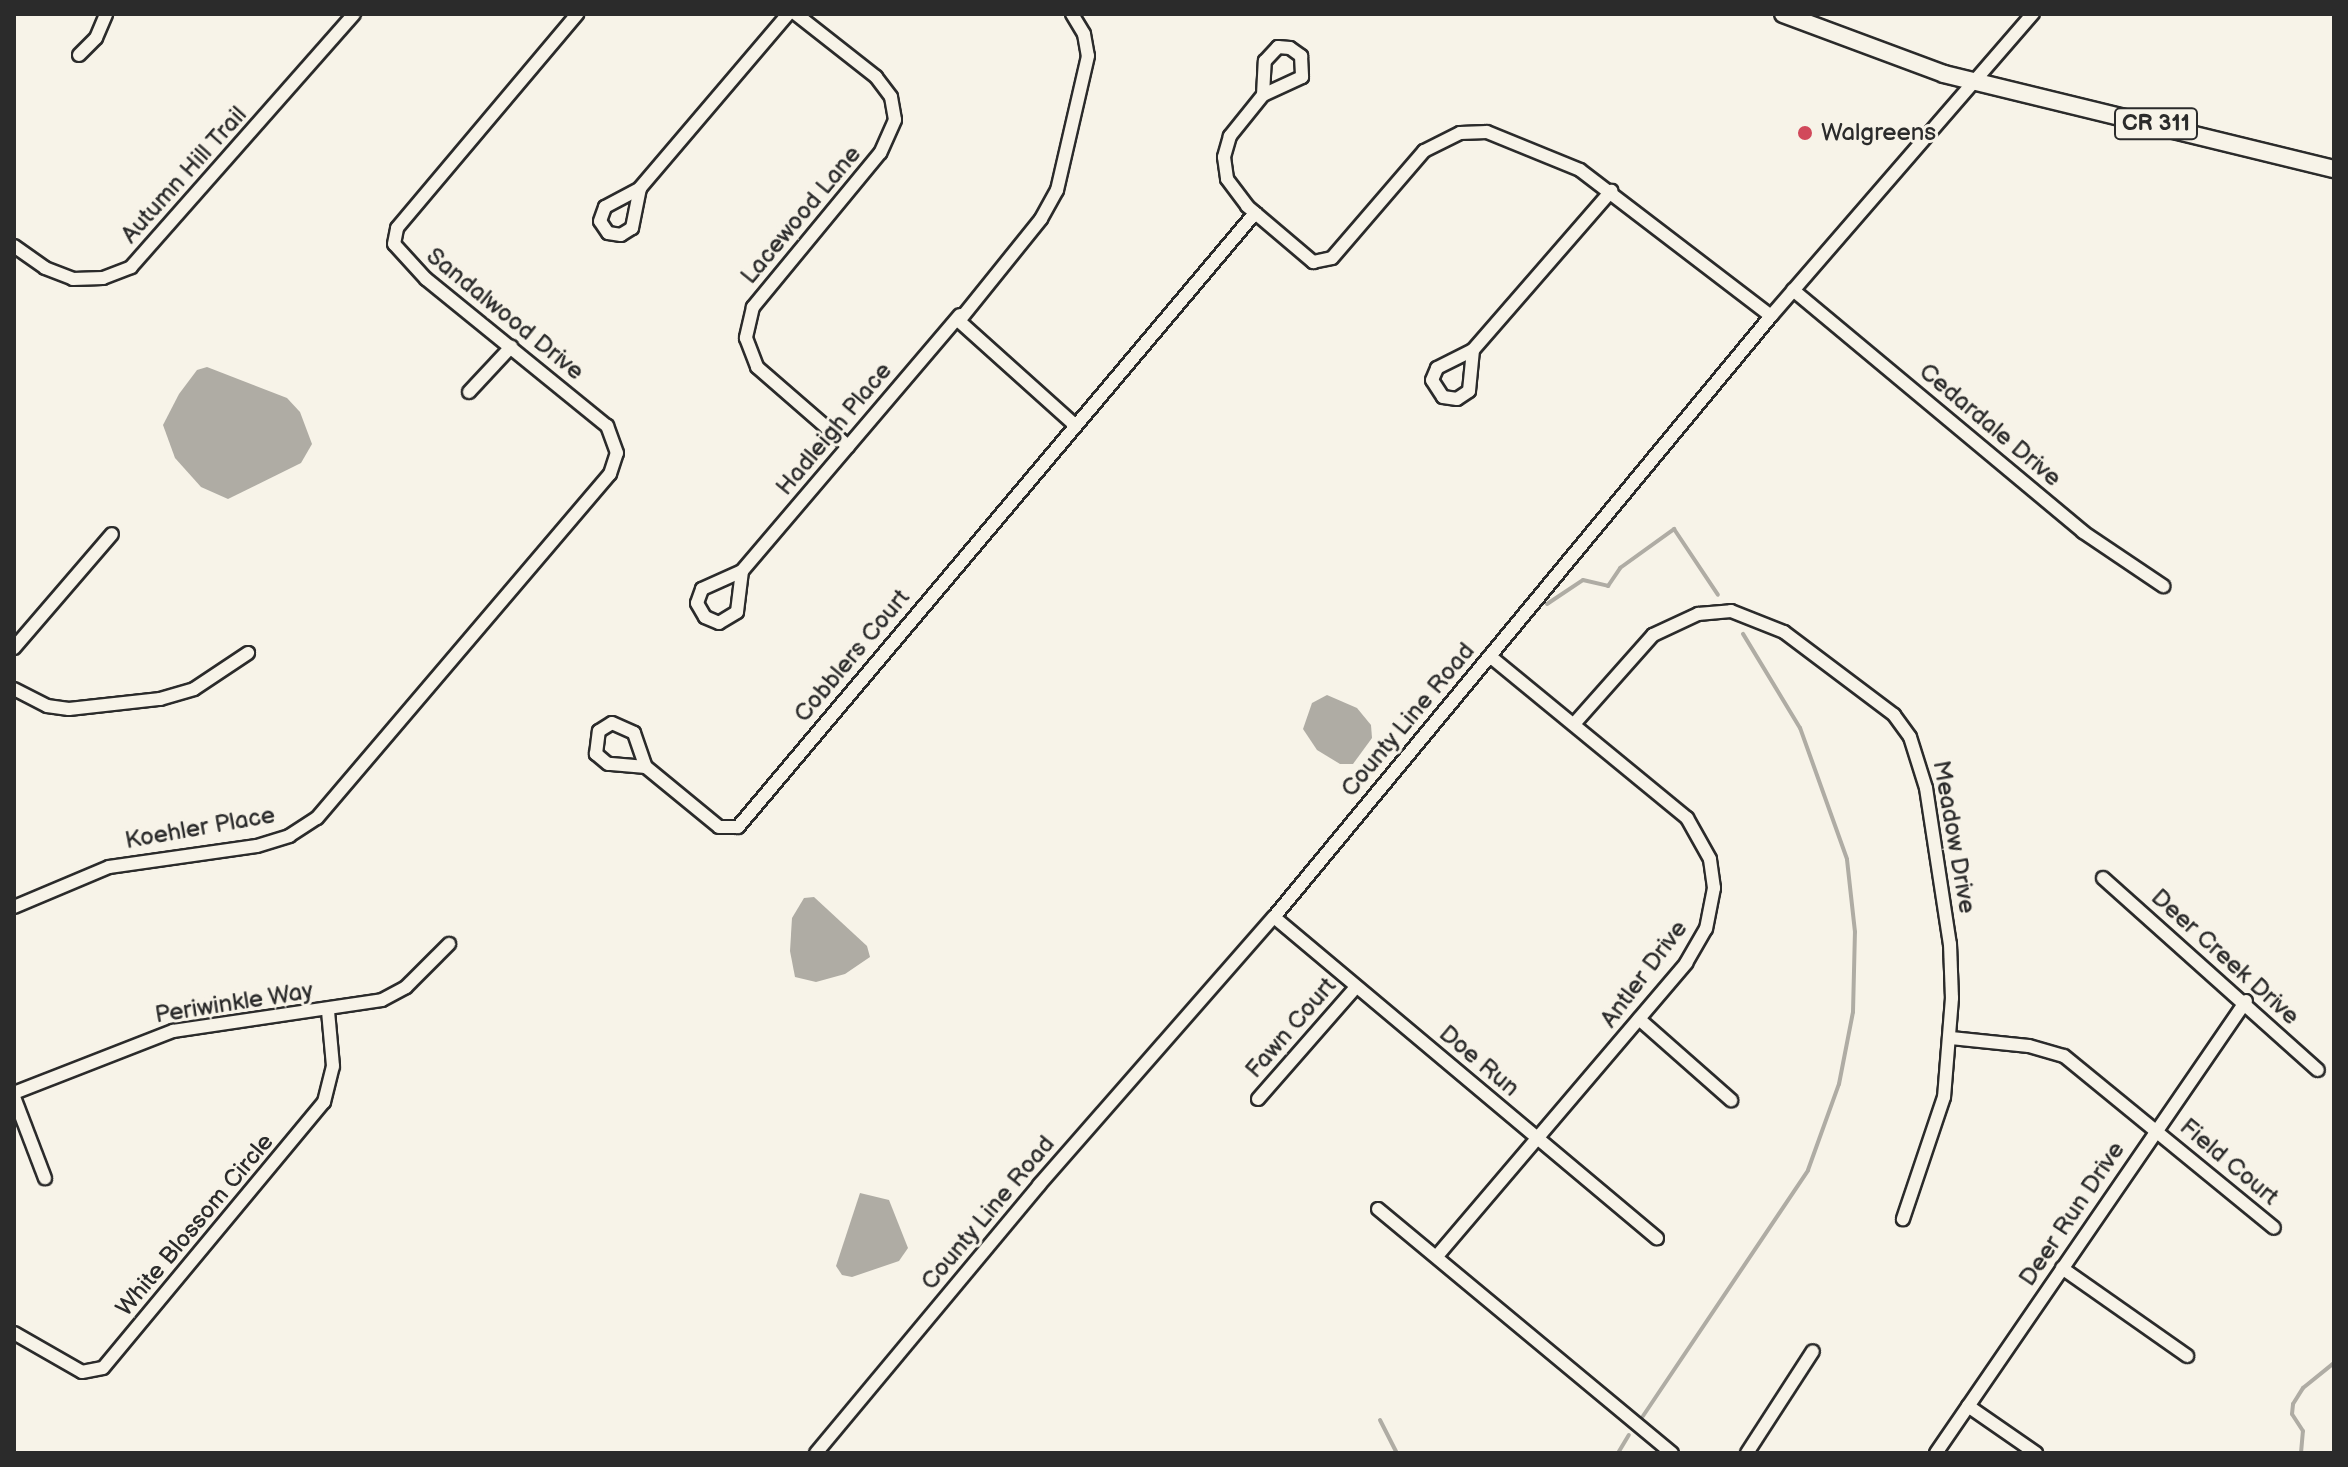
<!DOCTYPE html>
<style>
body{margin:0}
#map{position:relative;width:2348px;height:1467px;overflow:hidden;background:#f7f3e8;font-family:"Balsamiq Sans",sans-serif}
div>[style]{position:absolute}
.water>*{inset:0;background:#afaca4}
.stream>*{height:4px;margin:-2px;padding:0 2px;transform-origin:2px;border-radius:2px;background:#afaca4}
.roads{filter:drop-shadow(2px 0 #2b2b2b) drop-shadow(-2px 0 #2b2b2b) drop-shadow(0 2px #2b2b2b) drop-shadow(0 -2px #2b2b2b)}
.minor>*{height:12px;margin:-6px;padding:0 6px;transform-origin:6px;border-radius:6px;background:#f7f3e8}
.major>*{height:16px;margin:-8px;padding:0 8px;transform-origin:8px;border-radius:8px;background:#f7f3e8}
.dots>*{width:22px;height:22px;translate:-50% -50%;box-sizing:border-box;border:4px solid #f7f3e8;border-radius:50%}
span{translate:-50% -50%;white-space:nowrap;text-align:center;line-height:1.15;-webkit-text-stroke:6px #f7f3e8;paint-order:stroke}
.shield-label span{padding:2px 6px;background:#f7f3e8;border:2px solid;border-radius:6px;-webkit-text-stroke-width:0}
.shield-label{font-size:22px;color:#2b2b2b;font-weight:700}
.poi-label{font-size:24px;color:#2b2b2b}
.left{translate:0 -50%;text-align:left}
.street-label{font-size:24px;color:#2b2b2b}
.frame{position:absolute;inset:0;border:16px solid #2b2b2b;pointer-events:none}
</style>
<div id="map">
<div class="water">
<div style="clip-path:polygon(207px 367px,287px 398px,300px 412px,312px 444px,301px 463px,228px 499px,201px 487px,175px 458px,163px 425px,179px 394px,197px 370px)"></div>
<div style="clip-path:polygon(1327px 695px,1357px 708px,1371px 725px,1372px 738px,1353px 764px,1340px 764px,1317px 750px,1303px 729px,1312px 703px)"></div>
<div style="clip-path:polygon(814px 897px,867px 946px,870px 957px,845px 974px,816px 982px,795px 977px,790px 951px,792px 918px,804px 898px)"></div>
<div style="clip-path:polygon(860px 1193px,889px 1200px,908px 1248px,899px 1261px,852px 1277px,842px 1275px,836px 1266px)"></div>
</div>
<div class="stream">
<div style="left:1547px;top:604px;width:43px;rotate:-33.7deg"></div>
<div style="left:1583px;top:580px;width:26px;rotate:13deg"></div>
<div style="left:1608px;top:586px;width:22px;rotate:-56deg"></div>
<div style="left:1620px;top:568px;width:67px;rotate:-35.8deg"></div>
<div style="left:1674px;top:529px;width:79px;rotate:56.3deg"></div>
<div style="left:1643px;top:1416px;width:296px;rotate:-56.1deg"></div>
<div style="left:1808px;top:1170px;width:91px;rotate:-70.2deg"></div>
<div style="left:1839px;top:1084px;width:73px;rotate:-79deg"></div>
<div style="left:1853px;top:1012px;width:80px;rotate:-88.6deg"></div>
<div style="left:1855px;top:932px;width:73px;rotate:-96.3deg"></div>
<div style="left:1847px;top:859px;width:139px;rotate:-109.7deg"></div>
<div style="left:1800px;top:728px;width:110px;rotate:-121.2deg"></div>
<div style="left:1380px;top:1420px;width:37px;rotate:63deg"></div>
<div style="left:1618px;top:1453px;width:21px;rotate:-59deg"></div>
<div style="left:2301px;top:1453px;width:22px;rotate:-85deg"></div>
<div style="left:2303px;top:1431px;width:20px;rotate:-123deg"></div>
<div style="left:2292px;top:1414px;width:10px;rotate:-84deg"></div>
<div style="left:2293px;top:1404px;width:19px;rotate:-58deg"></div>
<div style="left:2303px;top:1388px;width:40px;rotate:-39deg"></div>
</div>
<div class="roads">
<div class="minor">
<div style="left:796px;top:14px;width:102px;rotate:38.2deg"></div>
<div style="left:876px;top:77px;width:25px;rotate:53deg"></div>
<div style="left:891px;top:97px;width:23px;rotate:80deg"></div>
<div style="left:895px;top:120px;width:36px;rotate:114deg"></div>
<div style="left:880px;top:153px;width:200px;rotate:129.5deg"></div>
<div style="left:753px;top:307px;width:32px;rotate:103deg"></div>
<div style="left:746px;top:338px;width:31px;rotate:69deg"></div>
<div style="left:757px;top:367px;width:121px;rotate:41deg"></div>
<div style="left:1072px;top:14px;width:23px;rotate:59deg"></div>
<div style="left:1084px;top:34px;width:22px;rotate:80deg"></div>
<div style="left:1088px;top:56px;width:138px;rotate:103deg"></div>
<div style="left:1057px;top:190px;width:33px;rotate:119deg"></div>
<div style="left:1041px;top:219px;width:131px;rotate:128.8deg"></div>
<div style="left:959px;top:321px;width:156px;rotate:41.9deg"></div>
<div style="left:1278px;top:47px;width:12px;rotate:5deg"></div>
<div style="left:1290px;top:48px;width:14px;rotate:36deg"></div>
<div style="left:1301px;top:56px;width:21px;rotate:87deg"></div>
<div style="left:1302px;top:77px;width:43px;rotate:155.2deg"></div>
<div style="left:1263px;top:95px;width:34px;rotate:-87deg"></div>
<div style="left:1265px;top:61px;width:19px;rotate:-47deg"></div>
<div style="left:79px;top:55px;width:24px;rotate:-45deg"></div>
<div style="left:96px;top:38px;width:26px;rotate:-67deg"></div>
<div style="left:1263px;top:95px;width:53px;rotate:128.8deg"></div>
<div style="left:1230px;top:136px;width:22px;rotate:106deg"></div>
<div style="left:1224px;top:157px;width:22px;rotate:82deg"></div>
<div style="left:1227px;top:179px;width:34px;rotate:53deg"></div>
<div style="left:1247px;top:206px;width:87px;rotate:40.3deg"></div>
<div style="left:1313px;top:262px;width:19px;rotate:-12deg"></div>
<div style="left:1332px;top:258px;width:141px;rotate:-49.3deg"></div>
<div style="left:1424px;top:151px;width:40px;rotate:-26.6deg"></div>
<div style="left:1460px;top:133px;width:27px;rotate:-2deg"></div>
<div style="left:1487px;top:132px;width:100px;rotate:22.2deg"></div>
<div style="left:1580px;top:170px;width:240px;rotate:37.4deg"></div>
<div style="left:640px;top:188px;width:228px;rotate:-49.6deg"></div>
<div style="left:640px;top:188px;width:41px;rotate:101.3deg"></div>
<div style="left:632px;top:228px;width:13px;rotate:148deg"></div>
<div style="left:621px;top:235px;width:13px;rotate:-171deg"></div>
<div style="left:608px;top:233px;width:14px;rotate:-124deg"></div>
<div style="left:600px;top:221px;width:15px;rotate:-70deg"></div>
<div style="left:605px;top:207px;width:40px;rotate:-28deg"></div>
<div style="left:14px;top:246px;width:38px;rotate:35deg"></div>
<div style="left:45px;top:268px;width:30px;rotate:21deg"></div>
<div style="left:73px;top:279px;width:30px;rotate:-2deg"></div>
<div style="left:103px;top:278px;width:30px;rotate:-21deg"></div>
<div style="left:131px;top:267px;width:337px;rotate:-48.6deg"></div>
<div style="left:1793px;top:290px;width:378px;rotate:39.8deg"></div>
<div style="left:2083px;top:532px;width:97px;rotate:34deg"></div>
<div style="left:1473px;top:350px;width:211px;rotate:-49deg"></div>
<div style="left:1473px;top:350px;width:41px;rotate:95.6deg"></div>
<div style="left:1469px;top:391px;width:14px;rotate:146deg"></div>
<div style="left:1457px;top:399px;width:14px;rotate:-172deg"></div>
<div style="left:1443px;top:397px;width:20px;rotate:-123deg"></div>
<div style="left:1432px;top:380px;width:13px;rotate:-67deg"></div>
<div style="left:1437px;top:368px;width:40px;rotate:-26.6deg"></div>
<div style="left:469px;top:392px;width:62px;rotate:-47deg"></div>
<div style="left:742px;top:571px;width:336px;rotate:-49.6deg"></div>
<div style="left:742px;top:571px;width:41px;rotate:97deg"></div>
<div style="left:737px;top:612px;width:21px;rotate:149deg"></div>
<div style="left:719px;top:623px;width:15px;rotate:-157deg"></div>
<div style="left:705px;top:617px;width:16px;rotate:-120deg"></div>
<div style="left:697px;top:603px;width:15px;rotate:-70deg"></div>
<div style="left:702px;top:589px;width:44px;rotate:-24.2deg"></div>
<div style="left:14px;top:648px;width:150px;rotate:-49.3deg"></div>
<div style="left:14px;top:689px;width:37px;rotate:27deg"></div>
<div style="left:47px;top:706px;width:22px;rotate:8deg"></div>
<div style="left:69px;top:709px;width:92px;rotate:-6.3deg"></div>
<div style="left:160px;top:699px;width:35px;rotate:-16deg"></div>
<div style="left:194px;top:689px;width:65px;rotate:-33.7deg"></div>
<div style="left:612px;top:723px;width:24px;rotate:24deg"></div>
<div style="left:634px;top:733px;width:36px;rotate:71deg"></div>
<div style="left:646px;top:767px;width:38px;rotate:-175deg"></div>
<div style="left:608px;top:764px;width:16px;rotate:-140deg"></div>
<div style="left:596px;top:754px;width:23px;rotate:-83deg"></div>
<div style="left:599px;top:731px;width:15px;rotate:-32deg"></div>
<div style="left:1574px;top:724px;width:119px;rotate:-48.4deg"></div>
<div style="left:1653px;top:635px;width:50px;rotate:-25deg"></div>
<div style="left:1698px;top:614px;width:33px;rotate:-5deg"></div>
<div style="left:1731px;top:611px;width:57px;rotate:21.6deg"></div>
<div style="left:1784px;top:632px;width:138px;rotate:37deg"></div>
<div style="left:1894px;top:715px;width:27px;rotate:54deg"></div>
<div style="left:1910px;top:737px;width:53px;rotate:72.6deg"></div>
<div style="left:1926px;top:788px;width:158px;rotate:81.3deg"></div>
<div style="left:1950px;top:944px;width:54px;rotate:87.9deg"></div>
<div style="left:1952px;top:998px;width:99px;rotate:94.6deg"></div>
<div style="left:1944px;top:1097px;width:129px;rotate:108.6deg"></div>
<div style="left:646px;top:767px;width:94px;rotate:39.4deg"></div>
<div style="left:719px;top:827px;width:19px"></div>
<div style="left:738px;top:827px;width:803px;rotate:-49.9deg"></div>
<div style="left:2103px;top:878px;width:288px;rotate:41.8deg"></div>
<div style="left:14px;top:907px;width:103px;rotate:-22.8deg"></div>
<div style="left:109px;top:867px;width:149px;rotate:-8.1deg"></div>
<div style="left:257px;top:846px;width:34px;rotate:-17deg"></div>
<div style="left:289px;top:836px;width:33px;rotate:-33deg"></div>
<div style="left:317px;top:818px;width:452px;rotate:-49.6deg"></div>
<div style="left:610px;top:474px;width:22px;rotate:-72deg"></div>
<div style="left:617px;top:453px;width:29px;rotate:-110deg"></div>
<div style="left:607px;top:426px;width:233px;rotate:-140.9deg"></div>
<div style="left:426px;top:279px;width:47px;rotate:-132.4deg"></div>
<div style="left:394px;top:244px;width:16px;rotate:-79deg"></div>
<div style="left:397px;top:228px;width:280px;rotate:-49.9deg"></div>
<div style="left:1274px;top:917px;width:500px;rotate:40deg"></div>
<div style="left:1639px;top:1019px;width:123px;rotate:41.4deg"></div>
<div style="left:1951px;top:1038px;width:78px;rotate:5.9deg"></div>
<div style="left:2029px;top:1046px;width:36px;rotate:16deg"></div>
<div style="left:2064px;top:1056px;width:271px;rotate:39.3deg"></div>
<div style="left:14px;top:1093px;width:171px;rotate:-21.3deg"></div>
<div style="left:173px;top:1031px;width:211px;rotate:-8.4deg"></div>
<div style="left:382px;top:1000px;width:27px;rotate:-28deg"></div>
<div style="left:406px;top:987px;width:61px;rotate:-45deg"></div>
<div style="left:14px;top:1097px;width:87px;rotate:69.1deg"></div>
<div style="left:1258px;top:1099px;width:149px;rotate:-48.8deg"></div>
<div style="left:1378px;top:1209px;width:382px;rotate:39.7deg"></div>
<div style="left:1437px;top:1256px;width:385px;rotate:-49.6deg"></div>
<div style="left:1686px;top:963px;width:39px;rotate:-60deg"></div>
<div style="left:1706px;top:929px;width:42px;rotate:-79deg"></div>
<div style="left:1714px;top:888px;width:29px;rotate:-98deg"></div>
<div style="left:1710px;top:859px;width:47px;rotate:-119.3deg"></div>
<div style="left:1687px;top:818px;width:255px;rotate:-140.6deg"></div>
<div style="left:2062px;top:1268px;width:153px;rotate:35.1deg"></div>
<div style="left:14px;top:1333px;width:78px;rotate:29.8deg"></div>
<div style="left:82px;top:1372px;width:21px;rotate:-11deg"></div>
<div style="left:103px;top:1368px;width:346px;rotate:-50.3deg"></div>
<div style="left:324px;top:1102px;width:37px;rotate:-76deg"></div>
<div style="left:333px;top:1066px;width:55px;rotate:-95.2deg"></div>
<div style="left:1968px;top:1406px;width:83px;rotate:34.7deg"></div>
<div style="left:816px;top:1453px;width:349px;rotate:-50.2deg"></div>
<div style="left:1039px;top:1185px;width:356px;rotate:-48.8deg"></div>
<div style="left:1274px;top:917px;width:780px;rotate:-50.41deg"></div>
<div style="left:1771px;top:316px;width:400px;rotate:-49.1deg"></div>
<div style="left:1747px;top:1453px;width:121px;rotate:-57.1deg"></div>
<div style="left:1936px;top:1453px;width:548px;rotate:-55.56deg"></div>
</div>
<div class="major">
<div style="left:1783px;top:14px;width:172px;rotate:20.4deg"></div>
<div style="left:1944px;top:74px;width:401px;rotate:13.7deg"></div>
</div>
</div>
<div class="dots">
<div style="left:1805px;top:133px;background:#d1495b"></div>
</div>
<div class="shield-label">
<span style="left:2156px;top:124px">CR 311</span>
</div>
<div class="poi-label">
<span class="left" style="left:1821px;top:133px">Walgreens</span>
</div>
<div class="street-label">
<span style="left:184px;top:175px;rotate:-48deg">Autumn Hill Trail</span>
<span style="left:801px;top:215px;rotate:-50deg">Lacewood Lane</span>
<span style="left:505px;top:314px;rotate:39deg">Sandalwood Drive</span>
<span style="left:1990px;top:425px;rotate:40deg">Cedardale Drive</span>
<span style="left:834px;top:429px;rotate:-50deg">Hadleigh Place</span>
<span style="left:852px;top:656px;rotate:-50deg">Cobblers Court</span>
<span style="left:1408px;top:720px;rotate:-50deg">County Line Road</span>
<span style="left:200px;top:828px;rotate:-10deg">Koehler Place</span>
<span style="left:1954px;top:837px;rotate:80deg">Meadow Drive</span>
<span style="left:2225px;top:957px;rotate:42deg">Deer Creek Drive</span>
<span style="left:1644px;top:974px;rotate:-53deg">Antler Drive</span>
<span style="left:234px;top:1003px;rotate:-9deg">Periwinkle Way</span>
<span style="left:1291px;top:1028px;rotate:-49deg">Fawn Court</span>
<span style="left:1479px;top:1061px;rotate:40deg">Doe Run</span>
<span style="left:2229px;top:1162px;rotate:40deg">Field Court</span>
<span style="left:988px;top:1213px;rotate:-50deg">County Line Road</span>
<span style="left:2072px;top:1214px;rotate:-56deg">Deer Run Drive</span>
<span style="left:195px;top:1225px;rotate:-50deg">White Blossom Circle</span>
</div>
<div class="frame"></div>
</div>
